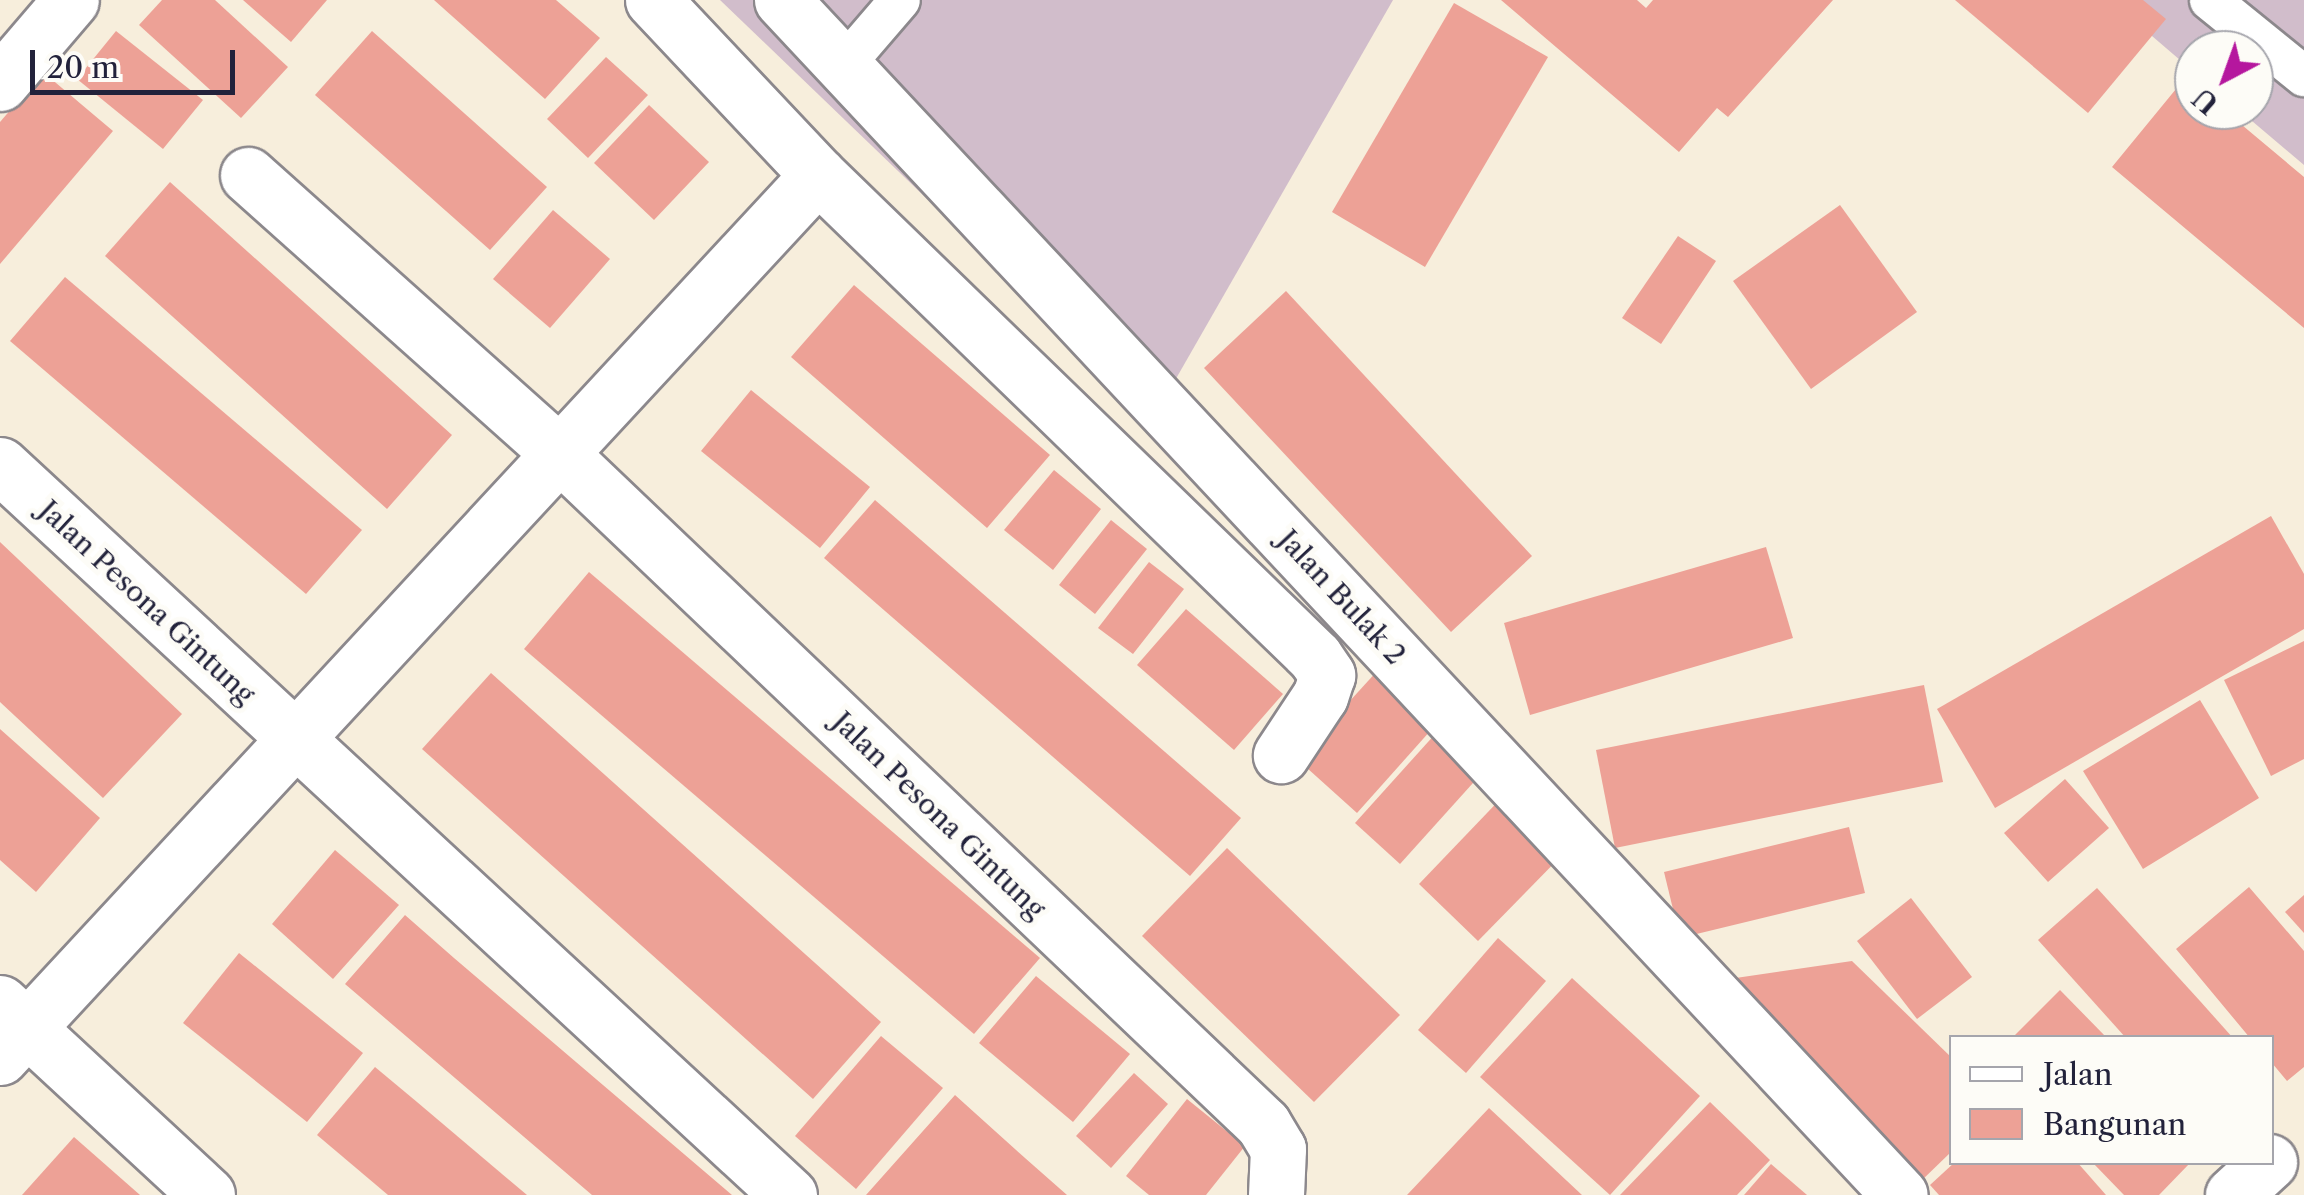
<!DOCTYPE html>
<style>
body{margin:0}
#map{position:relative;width:2304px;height:1195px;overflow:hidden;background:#f7eedc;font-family:"Libre Caslon Text",serif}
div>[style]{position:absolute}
.industrial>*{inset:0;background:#d1bdcb}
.building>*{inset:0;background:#eda196}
.roads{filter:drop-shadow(2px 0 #8c888c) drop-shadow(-2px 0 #8c888c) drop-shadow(0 2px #8c888c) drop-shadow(0 -2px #8c888c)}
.service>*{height:40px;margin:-20px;padding:0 20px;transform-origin:20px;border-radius:20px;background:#fff}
.minor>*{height:55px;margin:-27.5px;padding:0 27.5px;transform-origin:27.5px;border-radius:27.5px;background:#fff}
.tertiary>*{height:55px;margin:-27.5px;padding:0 27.5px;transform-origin:27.5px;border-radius:27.5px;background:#fff}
span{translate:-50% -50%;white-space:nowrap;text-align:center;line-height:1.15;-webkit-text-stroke:10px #fdfcf7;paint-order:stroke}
.street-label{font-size:28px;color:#22223b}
.legend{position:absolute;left:1949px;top:1035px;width:325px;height:130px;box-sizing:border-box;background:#fdfcf7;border:2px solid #a5a5ac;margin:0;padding:12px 18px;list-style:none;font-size:30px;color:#22223b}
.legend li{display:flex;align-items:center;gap:20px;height:50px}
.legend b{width:50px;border:2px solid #a5a5ac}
.north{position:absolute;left:2174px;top:30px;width:100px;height:100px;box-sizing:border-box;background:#fdfcf7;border:2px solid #a5a5ac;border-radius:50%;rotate:221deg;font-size:28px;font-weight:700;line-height:40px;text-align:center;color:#22223b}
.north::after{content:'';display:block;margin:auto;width:35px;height:45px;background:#b5179e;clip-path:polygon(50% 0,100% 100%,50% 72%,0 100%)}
.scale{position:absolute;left:30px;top:50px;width:205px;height:45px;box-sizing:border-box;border:5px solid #22223b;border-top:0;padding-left:12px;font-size:30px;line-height:35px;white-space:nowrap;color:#22223b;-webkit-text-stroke:8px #fdfcf7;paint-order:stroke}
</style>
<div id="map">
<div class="industrial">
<div style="clip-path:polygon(720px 0,1393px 0,1154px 417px)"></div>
<div style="clip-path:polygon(2110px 0,2304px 0,2304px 165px,2239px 110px,2254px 110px,2254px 50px,2194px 50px,2194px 72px)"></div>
</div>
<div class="building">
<div style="clip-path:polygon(162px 0,215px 0,288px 67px,241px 118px,139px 25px)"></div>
<div style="clip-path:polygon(243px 0,327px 0,291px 42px)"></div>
<div style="clip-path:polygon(434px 0,556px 0,600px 38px,545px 99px)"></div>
<div style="clip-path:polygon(1501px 0,1637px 0,1646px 8px,1653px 0,1833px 0,1728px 117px,1717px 108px,1679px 152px)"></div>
<div style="clip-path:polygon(1955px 0,2143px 0,2166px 19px,2088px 113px)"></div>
<div style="clip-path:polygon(1454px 3px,1548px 57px,1425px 267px,1332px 212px)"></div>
<div style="clip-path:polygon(116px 31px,203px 100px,163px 149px,77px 79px)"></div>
<div style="clip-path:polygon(372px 31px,547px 187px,490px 250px,315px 95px)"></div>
<div style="clip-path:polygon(606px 57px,648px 95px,588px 158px,547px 119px)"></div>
<div style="clip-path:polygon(43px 72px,113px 131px,0 264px,0 122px)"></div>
<div style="clip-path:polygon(2185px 78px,2194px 85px,2194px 110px,2224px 110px,2304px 177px,2304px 328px,2112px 167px)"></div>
<div style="clip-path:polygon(649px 105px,709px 162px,654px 220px,594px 163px)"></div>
<div style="clip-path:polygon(170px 182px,452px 435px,387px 509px,105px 256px)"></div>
<div style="clip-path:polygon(1840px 205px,1917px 312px,1811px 389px,1733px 281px)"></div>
<div style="clip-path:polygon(553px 210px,610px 259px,550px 328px,493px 279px)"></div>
<div style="clip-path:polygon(1678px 236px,1716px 261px,1661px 344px,1622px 318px)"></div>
<div style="clip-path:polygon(65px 277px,362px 530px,306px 594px,10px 341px)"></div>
<div style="clip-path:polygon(854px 285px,1050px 455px,987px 528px,791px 357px)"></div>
<div style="clip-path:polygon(1286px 291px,1532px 556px,1451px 632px,1204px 368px)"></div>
<div style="clip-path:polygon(751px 390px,870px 487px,820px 548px,701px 451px)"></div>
<div style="clip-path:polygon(1054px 470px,1101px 509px,1053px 570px,1004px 530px)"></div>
<div style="clip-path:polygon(875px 500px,1241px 818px,1190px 876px,824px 558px)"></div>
<div style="clip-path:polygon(2271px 516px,2304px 574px,2304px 629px,1995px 808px,1937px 709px)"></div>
<div style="clip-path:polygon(1111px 520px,1147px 549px,1095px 614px,1059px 585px)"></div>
<div style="clip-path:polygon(0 542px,182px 714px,103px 798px,0 702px)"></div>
<div style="clip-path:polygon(1766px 547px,1793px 638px,1530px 715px,1504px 623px)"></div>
<div style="clip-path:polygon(1149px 562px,1184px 589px,1133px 654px,1098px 628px)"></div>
<div style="clip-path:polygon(589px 572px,1040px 958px,974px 1034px,524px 649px)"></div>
<div style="clip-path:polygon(1186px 609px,1283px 694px,1234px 750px,1137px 665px)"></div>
<div style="clip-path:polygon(2304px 641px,2304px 759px,2271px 776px,2224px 680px)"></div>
<div style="clip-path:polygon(1389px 658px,1448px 711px,1357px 813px,1297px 759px)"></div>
<div style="clip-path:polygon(491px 673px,881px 1022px,813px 1099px,422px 749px)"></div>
<div style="clip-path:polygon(1924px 685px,1943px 782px,1615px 848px,1596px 750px)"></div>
<div style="clip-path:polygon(2200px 700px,2259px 798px,2143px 869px,2083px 771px)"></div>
<div style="clip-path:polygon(1446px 722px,1491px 763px,1400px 864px,1355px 823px)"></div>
<div style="clip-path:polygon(0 729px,100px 818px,36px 892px,0 860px)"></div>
<div style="clip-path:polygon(2065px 779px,2109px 828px,2048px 882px,2004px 833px)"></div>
<div style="clip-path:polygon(1510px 789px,1570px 847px,1478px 941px,1419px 884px)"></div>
<div style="clip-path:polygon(1849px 827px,1865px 893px,1680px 938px,1664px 872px)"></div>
<div style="clip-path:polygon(1227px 848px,1400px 1015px,1314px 1102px,1142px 936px)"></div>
<div style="clip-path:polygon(335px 850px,399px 905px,333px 979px,272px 924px)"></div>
<div style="clip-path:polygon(2249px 887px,2304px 951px,2304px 1067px,2287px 1081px,2272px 1063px,2272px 1038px,2250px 1038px,2176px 949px)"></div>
<div style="clip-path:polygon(2097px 888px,2200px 1001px,2233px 1038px,2126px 1038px,2038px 940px)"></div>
<div style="clip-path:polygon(2304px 895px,2304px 933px,2285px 912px)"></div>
<div style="clip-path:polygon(1911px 898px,1972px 977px,1917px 1019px,1857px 941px)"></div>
<div style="clip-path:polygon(405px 915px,454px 958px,732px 1195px,592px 1195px,345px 984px)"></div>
<div style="clip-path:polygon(1498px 938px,1546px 981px,1466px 1073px,1418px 1030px)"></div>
<div style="clip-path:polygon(239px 953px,363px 1053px,307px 1122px,183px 1023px)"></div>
<div style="clip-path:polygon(1852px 961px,1952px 1058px,1952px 1151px,1918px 1184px,1722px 980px)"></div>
<div style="clip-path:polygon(1036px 976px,1130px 1054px,1073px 1122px,979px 1043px)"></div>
<div style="clip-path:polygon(1572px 978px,1700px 1096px,1610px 1195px,1480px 1077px)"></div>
<div style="clip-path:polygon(2060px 990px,2107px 1038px,2012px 1038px)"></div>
<div style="clip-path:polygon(881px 1036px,943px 1088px,856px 1189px,795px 1136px)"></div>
<div style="clip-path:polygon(375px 1067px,417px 1102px,527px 1195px,388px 1195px,317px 1135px)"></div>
<div style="clip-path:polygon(1134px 1073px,1168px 1104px,1111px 1168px,1076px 1136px)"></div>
<div style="clip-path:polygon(955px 1095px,1025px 1158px,1067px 1195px,866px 1195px)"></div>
<div style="clip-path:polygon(1187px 1099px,1245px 1146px,1206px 1195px,1149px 1195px,1126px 1176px)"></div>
<div style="clip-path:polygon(1710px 1102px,1770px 1160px,1737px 1195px,1620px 1195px)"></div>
<div style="clip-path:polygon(1489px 1108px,1582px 1195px,1407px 1195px)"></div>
<div style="clip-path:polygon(74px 1137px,140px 1195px,22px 1195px)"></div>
<div style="clip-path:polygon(1955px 1162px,2077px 1162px,2106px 1195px,1939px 1195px,1930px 1185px)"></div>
<div style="clip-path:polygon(2092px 1162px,2191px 1162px,2159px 1195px,2124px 1195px)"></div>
<div style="clip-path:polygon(1771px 1164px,1807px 1195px,1744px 1195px)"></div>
</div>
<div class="roads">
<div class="service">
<div style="left:2210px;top:0;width:121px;rotate:39deg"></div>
<div style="left:845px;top:64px;width:84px;rotate:-49.3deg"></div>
</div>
<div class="minor">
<div style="left:653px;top:0;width:241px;rotate:46.7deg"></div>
<div style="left:818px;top:175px;width:692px;rotate:44.12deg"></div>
<div style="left:1315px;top:657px;width:22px;rotate:56deg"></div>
<div style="left:1327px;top:675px;width:22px;rotate:108deg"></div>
<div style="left:1320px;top:696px;width:71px;rotate:123.5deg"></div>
<div style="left:782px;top:0;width:1636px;rotate:46.91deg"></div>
<div style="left:0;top:83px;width:109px;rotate:-49.5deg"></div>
<div style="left:248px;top:175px;width:417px;rotate:41.8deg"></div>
<div style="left:559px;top:453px;width:973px;rotate:43.63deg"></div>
<div style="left:1263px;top:1124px;width:29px;rotate:59deg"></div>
<div style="left:1278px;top:1149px;width:46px;rotate:92.5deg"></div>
<div style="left:0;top:465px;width:1075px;rotate:42.78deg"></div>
<div style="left:0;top:1003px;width:282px;rotate:42.8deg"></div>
<div style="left:0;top:1057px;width:1203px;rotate:-47.16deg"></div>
</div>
<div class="tertiary">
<div style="left:2233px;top:1195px;width:49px;rotate:-42.5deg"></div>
</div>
</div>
<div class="street-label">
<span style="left:1342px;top:597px;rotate:47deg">Jalan Bulak 2</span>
<span style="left:147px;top:602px;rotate:43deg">Jalan Pesona Gintung</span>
<span style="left:939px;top:815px;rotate:44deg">Jalan Pesona Gintung</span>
</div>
<ul class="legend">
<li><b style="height:12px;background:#fff"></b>Jalan</li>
<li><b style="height:28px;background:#eda196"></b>Bangunan</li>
</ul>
<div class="north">U</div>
<div class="scale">20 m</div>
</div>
